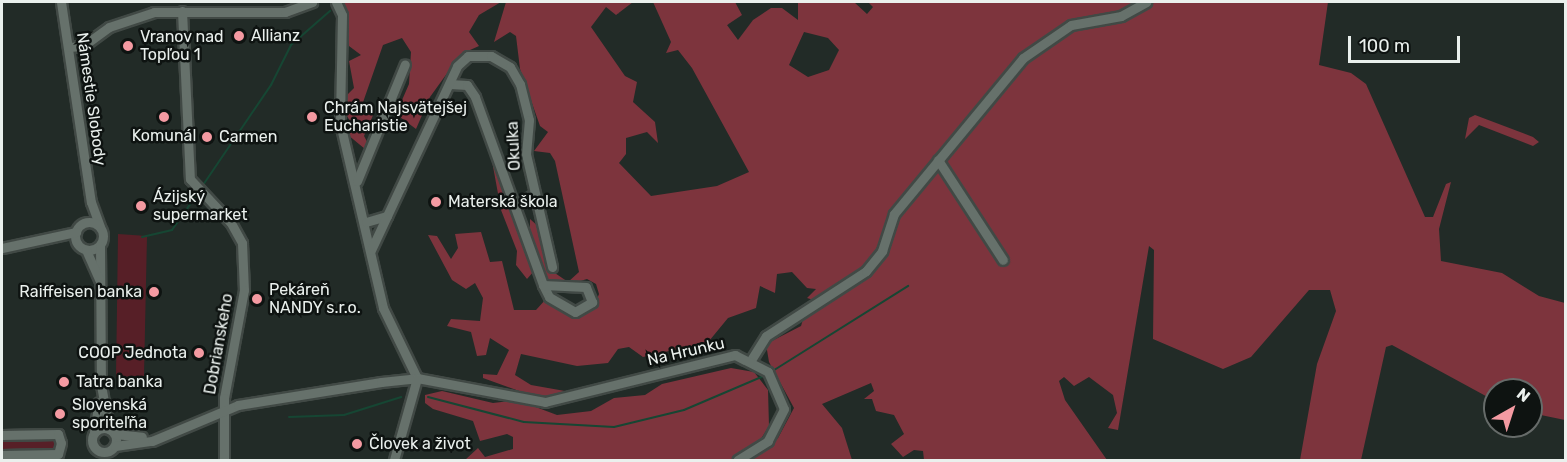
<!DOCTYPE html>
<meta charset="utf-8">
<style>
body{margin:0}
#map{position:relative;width:1567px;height:462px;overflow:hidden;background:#222b27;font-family:Rubik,sans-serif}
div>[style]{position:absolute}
.green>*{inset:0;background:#571f27}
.forest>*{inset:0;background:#7d343d}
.stream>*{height:2px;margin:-1px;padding:0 1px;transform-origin:1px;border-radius:1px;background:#164633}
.roads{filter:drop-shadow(2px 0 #414945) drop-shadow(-2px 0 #414945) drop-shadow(0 2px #414945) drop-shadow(0 -2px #414945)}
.minor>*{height:9px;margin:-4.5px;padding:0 4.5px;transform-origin:4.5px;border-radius:4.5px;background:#66716b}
.minor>.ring{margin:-4.5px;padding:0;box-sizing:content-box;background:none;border:9px solid #66716b;border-radius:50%}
.dots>*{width:16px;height:16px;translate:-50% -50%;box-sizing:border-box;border:3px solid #0e1311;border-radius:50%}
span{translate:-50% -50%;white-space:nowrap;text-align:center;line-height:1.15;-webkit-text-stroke:5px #0e1311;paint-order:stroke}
.poi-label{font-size:16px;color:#eaf0ed}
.left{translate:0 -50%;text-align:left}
.right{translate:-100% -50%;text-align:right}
.street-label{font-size:16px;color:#eaf0ed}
.frame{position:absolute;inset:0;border:3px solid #eaf0ed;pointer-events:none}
.north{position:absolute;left:1483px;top:378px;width:60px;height:60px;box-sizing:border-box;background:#0e1311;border:2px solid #666b69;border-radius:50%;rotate:39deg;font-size:16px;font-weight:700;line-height:24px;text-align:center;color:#eaf0ed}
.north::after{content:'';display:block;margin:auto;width:21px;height:27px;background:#f49aa2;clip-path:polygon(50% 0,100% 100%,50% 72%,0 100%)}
.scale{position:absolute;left:1348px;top:36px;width:112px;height:27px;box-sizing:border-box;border:3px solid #eaf0ed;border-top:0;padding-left:8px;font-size:18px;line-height:21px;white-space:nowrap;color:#eaf0ed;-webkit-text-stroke:4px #0e1311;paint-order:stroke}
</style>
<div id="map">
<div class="green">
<div style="clip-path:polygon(118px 234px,147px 236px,144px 376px,116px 377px)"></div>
<div style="clip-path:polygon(54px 437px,54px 450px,2px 451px,2px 438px)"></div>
</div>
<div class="forest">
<div style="clip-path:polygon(344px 2px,501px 2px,479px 15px,469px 32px,479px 46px,461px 54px,430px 97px,416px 129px,396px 114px,409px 84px,411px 52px,402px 38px,383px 45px,361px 108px,374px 113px,364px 136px,370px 147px,365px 149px,348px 135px,350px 121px,344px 111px,343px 99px,354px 88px,349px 61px,361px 55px,349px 46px)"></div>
<div style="clip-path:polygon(evenodd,506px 2px,633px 2px,616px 15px,606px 7px,591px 27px,625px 76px,637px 82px,633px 102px,655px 122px,658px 143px,647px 132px,626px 138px,626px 154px,619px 163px,651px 196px,717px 186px,749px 172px,692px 68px,678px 50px,666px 53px,671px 42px,653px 2px,735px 2px,742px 15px,727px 25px,738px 40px,753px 20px,771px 8px,782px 8px,798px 20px,798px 2px,854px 2px,867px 14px,873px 7px,868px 2px,1328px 2px,1319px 65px,1351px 73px,1366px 84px,1425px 217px,1433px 217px,1446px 184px,1451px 182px,1439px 229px,1441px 261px,1502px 273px,1539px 296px,1565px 303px,1565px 420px,1531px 413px,1531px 390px,1495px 390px,1495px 401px,1392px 345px,1386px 347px,1361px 460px,1300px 460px,1317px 364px,1336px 311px,1330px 290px,1309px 290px,1251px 357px,1223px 369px,1153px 339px,1154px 250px,1149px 246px,1118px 430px,1108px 428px,1117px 413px,1113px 395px,1089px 377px,1074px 386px,1064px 377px,1059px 381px,1065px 400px,1107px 460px,924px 460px,923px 451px,914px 450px,903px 457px,891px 444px,904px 434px,894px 415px,876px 411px,872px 399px,864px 399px,874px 391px,871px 383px,822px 404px,842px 428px,852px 460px,465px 460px,478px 448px,485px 457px,513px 449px,513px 437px,507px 434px,480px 441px,473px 421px,433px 409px,425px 403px,425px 395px,442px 391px,493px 403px,517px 400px,557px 415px,591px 411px,614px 398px,645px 395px,662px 384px,731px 368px,754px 372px,768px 390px,769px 426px,751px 455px,755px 456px,778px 438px,794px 408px,769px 362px,766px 344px,801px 326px,805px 313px,817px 307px,817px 301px,807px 298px,816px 289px,807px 288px,792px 272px,777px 274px,775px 293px,760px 286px,756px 308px,728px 318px,700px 352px,682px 348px,643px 357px,629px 347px,618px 349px,608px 363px,577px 366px,521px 354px,515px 375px,531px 385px,565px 391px,568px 396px,562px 398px,536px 397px,483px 378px,483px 374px,497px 375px,509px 350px,490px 338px,486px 355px,477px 356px,471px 332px,447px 326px,451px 319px,480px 321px,483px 298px,475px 283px,466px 289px,452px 280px,428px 235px,437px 236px,451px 259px,458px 248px,455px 234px,481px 232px,490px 262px,502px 261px,514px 310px,536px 310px,546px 299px,584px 313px,594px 307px,599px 294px,596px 284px,587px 279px,550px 290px,534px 271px,527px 279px,516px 265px,517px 251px,501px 210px,492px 161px,530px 244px,530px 219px,539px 227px,552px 271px,568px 282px,579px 272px,555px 161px,550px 153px,534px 151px,548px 132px,540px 126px,520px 69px,516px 36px,510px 32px,494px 42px,506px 2px,804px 32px,828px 38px,839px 50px,829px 70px,808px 77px,789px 65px,804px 32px)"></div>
<div style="clip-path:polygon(1475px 115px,1533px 137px,1539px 142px,1533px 146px,1479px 125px,1465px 139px,1469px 118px)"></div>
</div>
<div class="stream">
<div style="left:201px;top:188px;width:125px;rotate:-55.8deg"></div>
<div style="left:271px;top:85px;width:45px;rotate:-63.4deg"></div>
<div style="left:291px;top:45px;width:52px;rotate:-41.1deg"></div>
<div style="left:142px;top:237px;width:31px;rotate:-13deg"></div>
<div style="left:172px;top:230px;width:45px;rotate:-54.9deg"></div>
<div style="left:771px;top:372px;width:162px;rotate:-32.1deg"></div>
<div style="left:428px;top:397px;width:99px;rotate:14.6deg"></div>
<div style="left:524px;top:422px;width:90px;rotate:3.2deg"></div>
<div style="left:614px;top:427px;width:72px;rotate:-13.7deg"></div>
<div style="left:684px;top:410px;width:89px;rotate:-23.1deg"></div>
<div style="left:289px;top:417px;width:55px;rotate:-2.1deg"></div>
<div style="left:344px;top:415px;width:60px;rotate:-17.5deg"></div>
</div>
<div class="roads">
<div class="minor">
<div style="left:61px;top:2px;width:202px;rotate:81.5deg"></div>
<div style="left:91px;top:202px;width:27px;rotate:70deg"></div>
<div style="left:336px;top:2px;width:14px;rotate:65deg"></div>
<div style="left:342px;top:15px;width:108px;rotate:91.1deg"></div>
<div style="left:340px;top:123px;width:190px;rotate:76.9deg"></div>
<div style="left:383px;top:308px;width:78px;rotate:64.1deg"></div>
<div style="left:182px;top:11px;width:168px;rotate:87.3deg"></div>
<div style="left:190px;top:179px;width:60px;rotate:47deg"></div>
<div style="left:231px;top:223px;width:23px;rotate:61deg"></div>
<div style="left:242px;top:243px;width:47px;rotate:87.6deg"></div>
<div style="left:244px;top:290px;width:110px;rotate:100.5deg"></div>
<div style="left:224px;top:398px;width:62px;rotate:90deg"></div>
<div style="left:68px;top:47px;width:15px;rotate:-4deg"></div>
<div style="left:83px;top:46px;width:32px;rotate:-36deg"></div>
<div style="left:109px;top:27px;width:47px;rotate:-18.4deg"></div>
<div style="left:154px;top:12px;width:131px"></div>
<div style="left:285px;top:12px;width:29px;rotate:-20deg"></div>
<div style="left:450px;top:84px;width:17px;rotate:3deg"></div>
<div style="left:467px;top:85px;width:14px;rotate:56deg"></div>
<div style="left:475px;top:97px;width:200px;rotate:70.1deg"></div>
<div style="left:543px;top:285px;width:13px;rotate:63deg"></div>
<div style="left:549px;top:297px;width:30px;rotate:30deg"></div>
<div style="left:575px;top:312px;width:20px;rotate:-30deg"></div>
<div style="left:592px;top:302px;width:16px;rotate:-112deg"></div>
<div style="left:586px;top:287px;width:43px;rotate:-177.3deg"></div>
<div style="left:938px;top:160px;width:119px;rotate:57deg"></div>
<div style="left:357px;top:181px;width:126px;rotate:-67.7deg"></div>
<div style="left:516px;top:206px;width:22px;rotate:-34deg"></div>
<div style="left:366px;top:222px;width:22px;rotate:-16deg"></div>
<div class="ring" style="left:75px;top:222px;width:19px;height:19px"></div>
<div style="left:100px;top:246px;width:139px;rotate:89.6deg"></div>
<div style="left:101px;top:385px;width:45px;rotate:79.7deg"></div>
<div style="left:2px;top:248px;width:76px;rotate:-12.2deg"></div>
<div style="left:86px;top:250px;width:32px;rotate:66deg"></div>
<div style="left:371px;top:250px;width:203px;rotate:-64.9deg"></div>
<div style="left:457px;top:66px;width:15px;rotate:-42deg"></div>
<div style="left:468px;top:56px;width:23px"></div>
<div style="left:491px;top:56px;width:22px;rotate:30deg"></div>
<div style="left:510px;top:67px;width:20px;rotate:60deg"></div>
<div style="left:520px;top:84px;width:37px;rotate:76deg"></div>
<div style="left:529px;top:120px;width:34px;rotate:95deg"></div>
<div style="left:526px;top:154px;width:116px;rotate:77deg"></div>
<div style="left:751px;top:360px;width:28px;rotate:-58deg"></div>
<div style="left:766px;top:336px;width:119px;rotate:-33deg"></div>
<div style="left:866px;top:271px;width:26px;rotate:-51deg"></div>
<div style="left:882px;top:251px;width:39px;rotate:-72deg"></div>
<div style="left:894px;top:214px;width:202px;rotate:-50.4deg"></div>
<div style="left:1023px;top:58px;width:58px;rotate:-34.5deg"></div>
<div style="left:1071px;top:25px;width:51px;rotate:-10.2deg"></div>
<div style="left:1121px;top:16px;width:29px;rotate:-29deg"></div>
<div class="ring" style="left:92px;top:428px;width:15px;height:15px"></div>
<div style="left:94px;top:432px;width:30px;rotate:-81deg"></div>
<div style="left:115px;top:434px;width:27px;rotate:6deg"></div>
<div style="left:2px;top:435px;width:56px;rotate:-1deg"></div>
<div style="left:58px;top:434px;width:9px;rotate:72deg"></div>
<div style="left:61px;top:443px;width:11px;rotate:105deg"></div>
<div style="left:58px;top:454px;width:56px;rotate:179deg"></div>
<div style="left:115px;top:446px;width:37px;rotate:-8deg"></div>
<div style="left:152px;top:441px;width:93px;rotate:-22.7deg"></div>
<div style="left:238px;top:405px;width:145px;rotate:-9.1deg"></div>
<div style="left:381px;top:382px;width:36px;rotate:-6deg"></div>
<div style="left:417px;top:378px;width:130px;rotate:10.6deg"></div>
<div style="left:545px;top:402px;width:196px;rotate:-13.9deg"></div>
<div style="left:735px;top:355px;width:37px;rotate:27deg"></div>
<div style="left:768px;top:372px;width:40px;rotate:66.6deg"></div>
<div style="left:784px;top:409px;width:36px;rotate:117deg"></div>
<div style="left:768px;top:441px;width:36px;rotate:148deg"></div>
<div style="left:394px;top:460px;width:85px;rotate:-74.3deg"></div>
</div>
</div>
<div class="dots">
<div style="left:239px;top:36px;background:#f49aa2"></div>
<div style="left:128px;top:46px;background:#f49aa2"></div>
<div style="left:164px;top:117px;background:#f49aa2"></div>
<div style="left:312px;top:117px;background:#f49aa2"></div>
<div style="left:207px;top:137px;background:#f49aa2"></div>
<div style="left:436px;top:202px;background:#f49aa2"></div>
<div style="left:141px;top:206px;background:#f49aa2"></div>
<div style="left:154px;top:292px;background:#f49aa2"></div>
<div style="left:257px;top:299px;background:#f49aa2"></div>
<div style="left:199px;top:353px;background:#f49aa2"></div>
<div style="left:64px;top:382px;background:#f49aa2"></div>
<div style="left:60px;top:414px;background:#f49aa2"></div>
<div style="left:357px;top:444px;background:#f49aa2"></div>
</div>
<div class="poi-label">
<span class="left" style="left:251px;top:36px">Allianz</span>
<span class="left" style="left:140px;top:46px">Vranov nad<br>Topľou 1</span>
<span class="left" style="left:324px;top:117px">Chrám Najsvätejšej<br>Eucharistie</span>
<span style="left:164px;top:136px">Komunál</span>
<span class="left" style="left:219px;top:137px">Carmen</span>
<span class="left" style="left:153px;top:206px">Ázijský<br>supermarket</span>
<span class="left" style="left:448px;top:202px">Materská škola</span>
<span class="left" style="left:269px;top:299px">Pekáreň<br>NANDY s.r.o.</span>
<span class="right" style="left:142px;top:292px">Raiffeisen banka</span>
<span class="right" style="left:187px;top:353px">COOP Jednota</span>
<span class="left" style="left:76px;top:382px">Tatra banka</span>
<span class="left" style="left:72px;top:414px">Slovenská<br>sporiteľňa</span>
<span class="left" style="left:369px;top:444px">Človek a život</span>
</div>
<div class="street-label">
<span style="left:91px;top:99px;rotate:82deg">Námestie Slobody</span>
<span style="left:514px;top:146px;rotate:-93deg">Okulka</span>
<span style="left:219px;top:344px;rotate:-80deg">Dobrianskeho</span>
<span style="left:686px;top:352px;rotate:-13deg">Na Hrunku</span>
</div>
<div class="frame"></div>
<div class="north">N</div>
<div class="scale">100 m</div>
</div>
